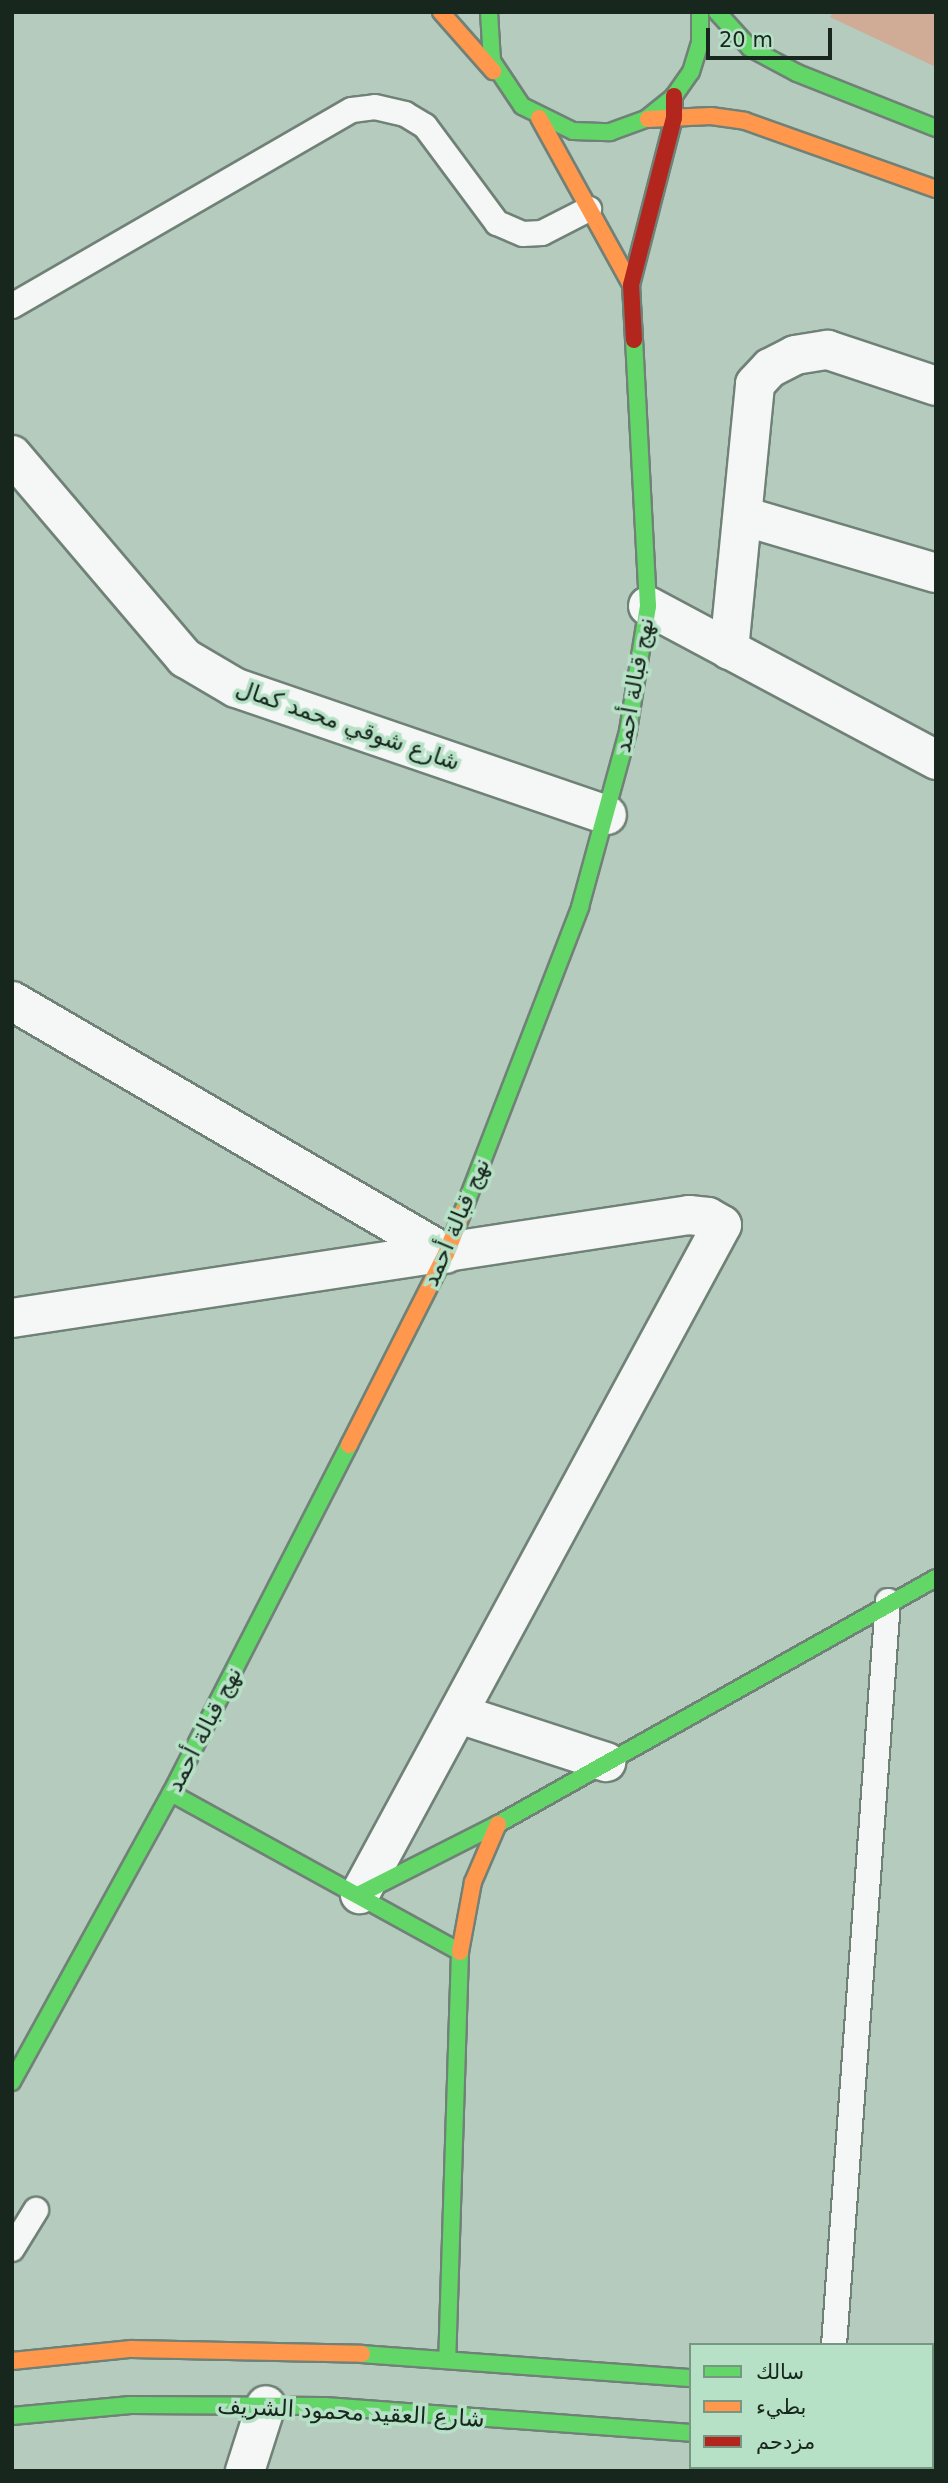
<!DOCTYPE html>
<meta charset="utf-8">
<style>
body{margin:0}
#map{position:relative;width:948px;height:2483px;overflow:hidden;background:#b4cbbd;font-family:"DejaVu Sans",Vazirmatn,sans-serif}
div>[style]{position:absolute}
.green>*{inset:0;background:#d0ab96}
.roads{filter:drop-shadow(2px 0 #708177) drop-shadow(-2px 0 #708177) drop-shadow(0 2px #708177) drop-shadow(0 -2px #708177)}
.lane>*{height:24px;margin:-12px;padding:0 12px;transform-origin:12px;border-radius:12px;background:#f4f7f5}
.street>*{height:38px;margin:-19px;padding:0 19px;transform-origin:19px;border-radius:19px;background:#f4f7f5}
.fast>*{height:16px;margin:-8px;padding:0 8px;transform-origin:8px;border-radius:8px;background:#63d668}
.slow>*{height:16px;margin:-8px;padding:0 8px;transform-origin:8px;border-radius:8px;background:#ff974d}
.jam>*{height:16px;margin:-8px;padding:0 8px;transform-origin:8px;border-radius:8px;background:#b3261e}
span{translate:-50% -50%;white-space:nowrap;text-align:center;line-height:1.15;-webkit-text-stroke:7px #b7e1c7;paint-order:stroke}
.street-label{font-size:23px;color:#17271d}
.frame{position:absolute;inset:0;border:14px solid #17271d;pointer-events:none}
.legend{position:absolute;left:689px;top:2343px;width:245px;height:126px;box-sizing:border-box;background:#b7e1c7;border:2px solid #779783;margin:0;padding:9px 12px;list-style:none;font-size:21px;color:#17271d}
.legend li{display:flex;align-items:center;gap:14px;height:35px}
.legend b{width:35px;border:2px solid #779783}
.scale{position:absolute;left:706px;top:28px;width:126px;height:32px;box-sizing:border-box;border:4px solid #17271d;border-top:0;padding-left:9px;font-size:21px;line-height:24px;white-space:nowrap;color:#17271d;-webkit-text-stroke:5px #b7e1c7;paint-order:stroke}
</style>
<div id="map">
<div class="green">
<div style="clip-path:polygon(833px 12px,936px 12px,936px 67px,830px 17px)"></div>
</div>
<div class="roads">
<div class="lane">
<div style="left:12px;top:306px;width:392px;rotate:-30deg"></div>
<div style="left:352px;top:110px;width:23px;rotate:-7deg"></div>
<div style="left:375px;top:107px;width:31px;rotate:13deg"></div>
<div style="left:405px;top:114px;width:23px;rotate:31deg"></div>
<div style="left:425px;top:126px;width:121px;rotate:53.4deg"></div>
<div style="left:497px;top:223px;width:28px;rotate:23deg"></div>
<div style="left:523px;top:234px;width:19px;rotate:-3deg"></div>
<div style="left:542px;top:233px;width:53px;rotate:-27.1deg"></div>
<div style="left:12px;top:2249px;width:46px;rotate:-58.4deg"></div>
<div style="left:834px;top:2345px;width:746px;rotate:-85.85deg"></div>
</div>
<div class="street">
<div style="left:12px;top:455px;width:267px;rotate:49.6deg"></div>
<div style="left:185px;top:658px;width:59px;rotate:30.5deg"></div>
<div style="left:236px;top:688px;width:392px;rotate:18.9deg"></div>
<div style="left:743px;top:516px;width:201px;rotate:16.5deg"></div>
<div style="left:648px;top:606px;width:327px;rotate:28.1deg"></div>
<div style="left:729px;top:650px;width:267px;rotate:-84.4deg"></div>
<div style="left:755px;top:384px;width:22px;rotate:-47deg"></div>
<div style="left:770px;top:368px;width:28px;rotate:-27deg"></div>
<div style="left:795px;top:355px;width:33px;rotate:-9deg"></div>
<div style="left:828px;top:350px;width:114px;rotate:18.4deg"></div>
<div style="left:12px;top:1001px;width:502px;rotate:30.24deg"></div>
<div style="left:12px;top:1318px;width:685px;rotate:-8.65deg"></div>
<div style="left:689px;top:1215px;width:19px;rotate:6deg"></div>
<div style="left:708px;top:1217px;width:16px;rotate:30deg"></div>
<div style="left:722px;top:1225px;width:761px;rotate:118.42deg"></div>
<div style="left:459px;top:1714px;width:155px;rotate:18.1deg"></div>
<div style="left:245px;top:2471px;width:69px;rotate:-72.3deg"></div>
</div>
<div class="fast">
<div style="left:489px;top:12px;width:49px;rotate:86.5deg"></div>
<div style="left:492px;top:61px;width:54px;rotate:56.3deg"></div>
<div style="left:522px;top:106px;width:57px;rotate:26.1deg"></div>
<div style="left:573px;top:131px;width:37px;rotate:2deg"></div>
<div style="left:610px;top:132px;width:38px;rotate:-20deg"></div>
<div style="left:646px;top:119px;width:36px;rotate:-39deg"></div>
<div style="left:674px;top:96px;width:29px;rotate:-55deg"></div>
<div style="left:691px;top:72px;width:30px;rotate:-73deg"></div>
<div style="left:700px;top:43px;width:31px;rotate:-90deg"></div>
<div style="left:717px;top:12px;width:49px;rotate:47.5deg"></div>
<div style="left:750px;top:48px;width:53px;rotate:28deg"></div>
<div style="left:797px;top:73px;width:149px;rotate:21.6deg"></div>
<div style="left:463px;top:1211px;width:326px;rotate:-68.9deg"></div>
<div style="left:580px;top:907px;width:182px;rotate:-74.7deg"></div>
<div style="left:628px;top:731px;width:127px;rotate:-80.9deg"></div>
<div style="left:648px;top:606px;width:266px;rotate:-93deg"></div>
<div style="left:171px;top:1793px;width:330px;rotate:28.8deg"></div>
<div style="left:460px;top:1952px;width:408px;rotate:91.8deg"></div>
<div style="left:360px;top:1894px;width:155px;rotate:-26.9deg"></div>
<div style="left:498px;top:1824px;width:502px;rotate:-29.32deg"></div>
<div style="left:12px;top:2082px;width:330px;rotate:-61.2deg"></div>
<div style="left:171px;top:1793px;width:391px;rotate:-62.9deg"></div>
<div style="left:362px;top:2354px;width:330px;rotate:4.2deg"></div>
<div style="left:932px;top:2396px;width:4px"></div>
<div style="left:12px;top:2416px;width:119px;rotate:-5.3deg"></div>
<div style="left:130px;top:2405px;width:195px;rotate:0.3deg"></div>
<div style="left:325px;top:2406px;width:367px;rotate:4.2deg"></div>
<div style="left:932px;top:2451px;width:4px"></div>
</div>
<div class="slow">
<div style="left:441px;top:12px;width:79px;rotate:48.6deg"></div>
<div style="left:539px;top:118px;width:191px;rotate:61.1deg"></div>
<div style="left:648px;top:119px;width:63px;rotate:-2.7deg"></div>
<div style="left:711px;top:116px;width:34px;rotate:8deg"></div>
<div style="left:745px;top:121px;width:203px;rotate:19.6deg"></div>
<div style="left:349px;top:1445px;width:214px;rotate:-63.1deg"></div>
<div style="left:446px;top:1254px;width:46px;rotate:-68.4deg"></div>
<div style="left:460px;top:1952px;width:71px;rotate:-79.5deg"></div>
<div style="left:473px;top:1882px;width:63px;rotate:-66.7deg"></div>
<div style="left:12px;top:2361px;width:120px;rotate:-5.8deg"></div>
<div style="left:131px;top:2349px;width:231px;rotate:1.2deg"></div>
</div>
<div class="jam">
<div style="left:634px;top:340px;width:55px;rotate:-93.1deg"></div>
<div style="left:631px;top:285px;width:172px;rotate:-75.6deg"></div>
<div style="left:674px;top:118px;width:22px;rotate:-90deg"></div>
</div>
</div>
<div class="street-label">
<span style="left:634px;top:685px;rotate:-80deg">نهج قبالة أحمد</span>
<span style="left:348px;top:725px;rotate:19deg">شارع شوقي محمد كمال</span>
<span style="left:456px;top:1222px;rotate:-67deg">نهج قبالة أحمد</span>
<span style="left:204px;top:1729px;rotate:-63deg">نهج قبالة أحمد</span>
<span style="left:351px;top:2412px;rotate:3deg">شارع العقيد محمود الشريف</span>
</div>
<div class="frame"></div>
<ul class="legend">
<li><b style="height:9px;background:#63d668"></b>سالك</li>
<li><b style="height:9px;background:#ff974d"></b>بطيء</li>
<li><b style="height:9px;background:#b3261e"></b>مزدحم</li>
</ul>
<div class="scale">20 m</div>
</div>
